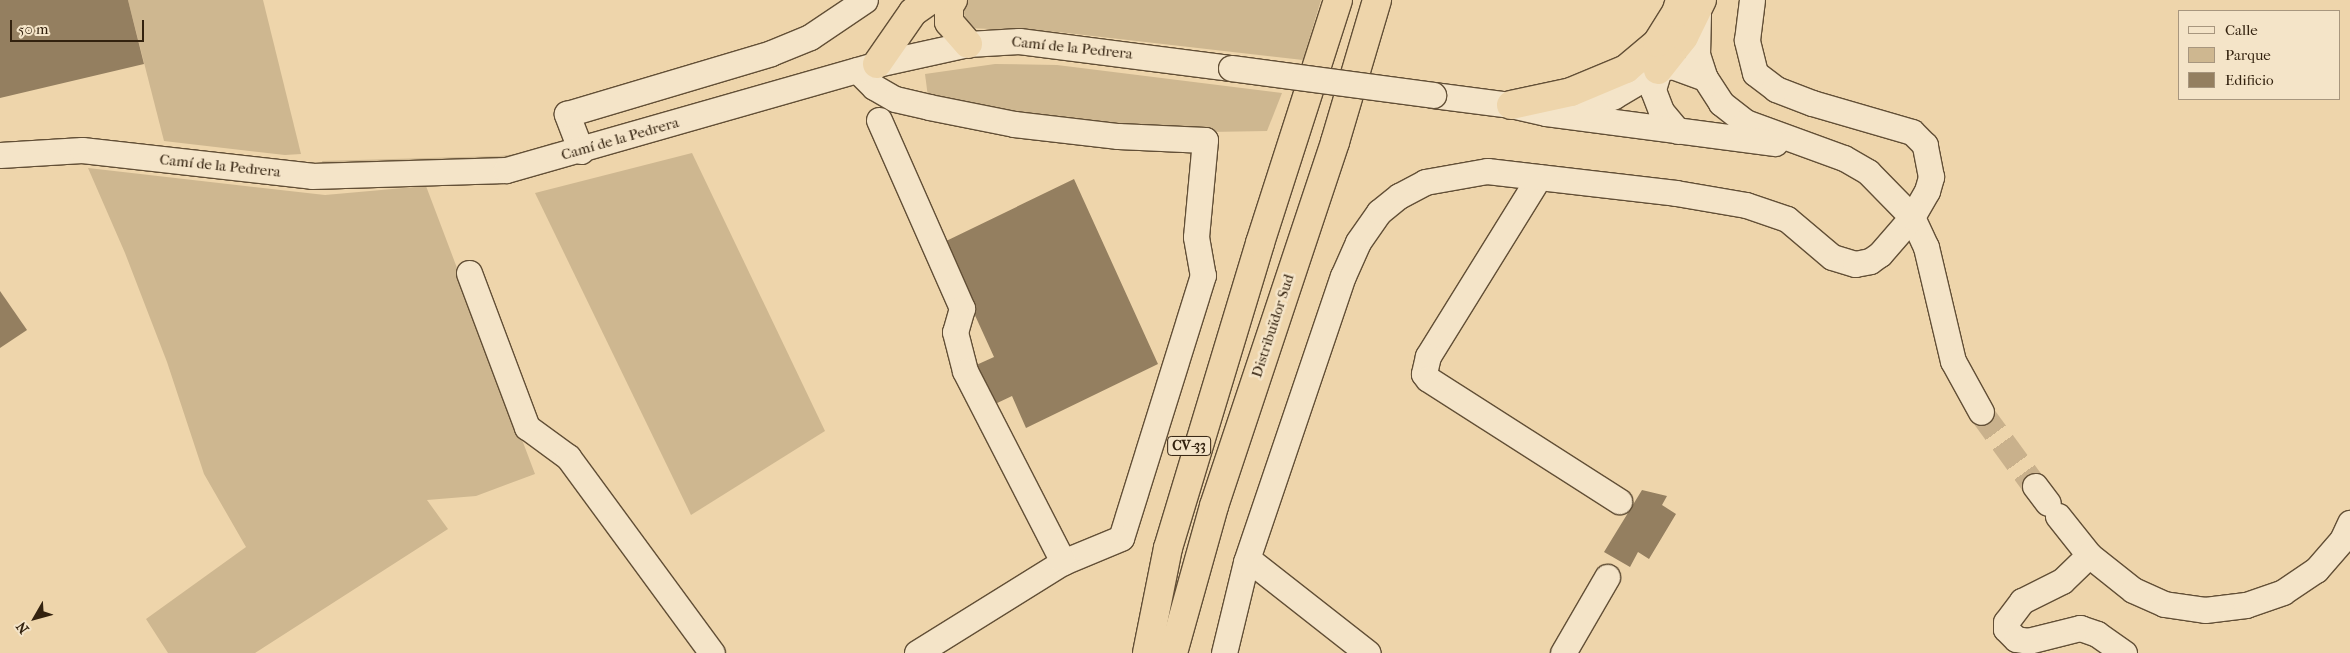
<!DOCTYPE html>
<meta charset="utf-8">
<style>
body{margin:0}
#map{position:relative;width:2350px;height:653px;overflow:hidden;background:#eed5ab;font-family:"IM FELL French Canon",serif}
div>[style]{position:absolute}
.green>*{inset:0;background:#ceb790}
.building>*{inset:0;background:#947f60}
.minor-tunnel>*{height:25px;margin-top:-12.5px;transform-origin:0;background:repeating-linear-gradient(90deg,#c9b18c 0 25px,transparent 0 37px)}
.roads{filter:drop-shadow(1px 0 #624f36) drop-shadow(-1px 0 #624f36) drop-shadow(0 1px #624f36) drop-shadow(0 -1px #624f36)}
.minor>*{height:25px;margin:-12.5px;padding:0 12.5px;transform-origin:12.5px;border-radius:12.5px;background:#f4e4c8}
.highway>*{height:28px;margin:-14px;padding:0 14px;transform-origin:14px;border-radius:14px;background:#eed5ab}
.bridges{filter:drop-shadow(1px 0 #624f36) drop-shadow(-1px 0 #624f36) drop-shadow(0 1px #624f36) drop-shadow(0 -1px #624f36)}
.minor-bridge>*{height:25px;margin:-12.5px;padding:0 12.5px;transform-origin:12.5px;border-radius:12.5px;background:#f4e4c8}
span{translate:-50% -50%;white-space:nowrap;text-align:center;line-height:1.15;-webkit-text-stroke:5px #f4e4c8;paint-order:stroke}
.shield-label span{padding:1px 4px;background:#f4e4c8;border:1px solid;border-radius:4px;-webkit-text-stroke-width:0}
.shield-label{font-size:14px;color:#33220f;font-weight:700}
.street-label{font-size:15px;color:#33220f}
.legend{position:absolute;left:2178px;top:10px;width:162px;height:90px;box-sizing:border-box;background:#f4e4c8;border:1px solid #a7967e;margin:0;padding:6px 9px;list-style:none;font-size:15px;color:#33220f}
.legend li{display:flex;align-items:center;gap:10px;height:25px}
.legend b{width:25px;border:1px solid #a7967e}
.north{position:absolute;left:10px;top:593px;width:50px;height:50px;-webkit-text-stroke:4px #f4e4c8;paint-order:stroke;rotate:232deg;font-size:14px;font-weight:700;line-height:20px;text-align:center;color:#33220f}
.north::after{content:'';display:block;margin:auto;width:18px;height:22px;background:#33220f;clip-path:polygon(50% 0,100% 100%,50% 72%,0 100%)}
.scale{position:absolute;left:10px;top:20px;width:134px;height:22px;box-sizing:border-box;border:2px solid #33220f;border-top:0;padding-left:6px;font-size:15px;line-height:18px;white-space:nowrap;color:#33220f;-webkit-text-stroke:4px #f4e4c8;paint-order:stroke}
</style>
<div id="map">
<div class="green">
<div style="clip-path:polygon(128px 0,263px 0,301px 154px,285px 155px,164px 141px)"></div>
<div style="clip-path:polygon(968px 0,1321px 0,1303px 60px,1058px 32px,969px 28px,963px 11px)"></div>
<div style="clip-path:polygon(995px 64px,1057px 65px,1282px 93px,1267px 131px,1209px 132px,1032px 118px,928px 97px,925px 74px)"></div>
<div style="clip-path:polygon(554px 142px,551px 149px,497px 161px,323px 165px,322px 161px,500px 156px,526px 153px)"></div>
<div style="clip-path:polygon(692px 153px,825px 431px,691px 515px,535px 193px)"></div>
<div style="clip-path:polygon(88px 168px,325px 195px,426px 186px,535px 474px,476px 496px,427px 500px,448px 529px,255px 653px,168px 653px,146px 619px,246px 547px,204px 474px,167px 362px,125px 253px)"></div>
</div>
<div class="building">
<div style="clip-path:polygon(0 0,128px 0,144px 64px,0 98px)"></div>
<div style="clip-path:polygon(1074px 179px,1158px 364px,1026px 428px,1012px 396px,993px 405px,974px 366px,994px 357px,942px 243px)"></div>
<div style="clip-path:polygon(0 291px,27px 330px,0 348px)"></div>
<div style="clip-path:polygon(1642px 490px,1667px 496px,1662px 505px,1676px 514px,1649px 559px,1638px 552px,1630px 567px,1604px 552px)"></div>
</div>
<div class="minor-tunnel">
<div style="left:1981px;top:412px;width:92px;rotate:53.9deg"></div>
</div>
<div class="roads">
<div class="minor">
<div style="left:1698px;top:14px;width:40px;rotate:91.4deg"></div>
<div style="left:1697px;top:54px;width:25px;rotate:72deg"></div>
<div style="left:1705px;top:78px;width:30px;rotate:57deg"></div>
<div style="left:1721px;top:103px;width:31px;rotate:38deg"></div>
<div style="left:1745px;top:122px;width:105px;rotate:20deg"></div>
<div style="left:1844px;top:158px;width:28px;rotate:30deg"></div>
<div style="left:1868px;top:172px;width:63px;rotate:45.6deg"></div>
<div style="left:1912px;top:217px;width:33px;rotate:65deg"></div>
<div style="left:1926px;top:247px;width:117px;rotate:76.7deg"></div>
<div style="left:1953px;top:361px;width:58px;rotate:61.2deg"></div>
<div style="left:1661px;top:63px;width:28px;rotate:107deg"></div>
<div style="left:1653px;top:90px;width:22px;rotate:69deg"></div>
<div style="left:1661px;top:111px;width:26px;rotate:50deg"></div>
<div style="left:857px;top:70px;width:24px;rotate:45deg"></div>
<div style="left:874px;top:87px;width:24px;rotate:30deg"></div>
<div style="left:895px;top:99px;width:35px;rotate:13deg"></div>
<div style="left:929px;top:107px;width:87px;rotate:11.3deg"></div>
<div style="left:1014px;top:124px;width:105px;rotate:6.6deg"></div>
<div style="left:1118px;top:136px;width:87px;rotate:2.6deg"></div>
<div style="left:1205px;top:140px;width:97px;rotate:95.3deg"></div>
<div style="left:1196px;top:237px;width:39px;rotate:80deg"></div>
<div style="left:1203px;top:275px;width:275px;rotate:107.3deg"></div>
<div style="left:1121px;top:538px;width:63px;rotate:157.5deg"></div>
<div style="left:1063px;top:562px;width:172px;rotate:148.1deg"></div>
<div style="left:1644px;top:72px;width:29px;rotate:-12deg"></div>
<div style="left:1672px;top:66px;width:35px;rotate:20deg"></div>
<div style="left:1433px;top:95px;width:79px;rotate:7.3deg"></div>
<div style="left:1511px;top:105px;width:36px;rotate:13deg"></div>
<div style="left:1546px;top:113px;width:40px;rotate:-8.5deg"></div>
<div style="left:1586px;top:107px;width:30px;rotate:-21deg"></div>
<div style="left:1614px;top:96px;width:51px;rotate:-30.6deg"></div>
<div style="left:1546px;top:113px;width:231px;rotate:7.5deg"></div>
<div style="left:879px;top:120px;width:206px;rotate:66.2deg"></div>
<div style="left:962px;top:308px;width:25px;rotate:106deg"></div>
<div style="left:955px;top:332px;width:40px;rotate:75.6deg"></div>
<div style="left:965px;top:371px;width:215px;rotate:62.8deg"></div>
<div style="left:581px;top:151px;width:40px;rotate:-111deg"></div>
<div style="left:567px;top:114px;width:213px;rotate:-16.6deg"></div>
<div style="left:771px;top:53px;width:42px;rotate:-22.3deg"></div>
<div style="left:810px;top:37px;width:66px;rotate:-33.9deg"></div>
<div style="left:0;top:155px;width:82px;rotate:-3.5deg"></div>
<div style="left:82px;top:150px;width:231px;rotate:6.4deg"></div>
<div style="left:312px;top:176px;width:194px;rotate:-1.8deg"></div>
<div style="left:506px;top:170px;width:386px;rotate:-15.9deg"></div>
<div style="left:877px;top:64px;width:93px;rotate:-12.4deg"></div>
<div style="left:968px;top:44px;width:51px;rotate:-3.4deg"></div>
<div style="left:1019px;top:41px;width:214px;rotate:7.3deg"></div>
<div style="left:1539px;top:177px;width:211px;rotate:121.8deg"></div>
<div style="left:1428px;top:356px;width:18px;rotate:103deg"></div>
<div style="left:1424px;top:374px;width:6px;rotate:51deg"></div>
<div style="left:1428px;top:379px;width:227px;rotate:32.6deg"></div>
<div style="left:469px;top:273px;width:165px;rotate:69.4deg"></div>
<div style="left:527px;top:427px;width:51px;rotate:36.2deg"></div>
<div style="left:568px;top:457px;width:243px;rotate:53.7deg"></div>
<div style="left:2035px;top:486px;width:21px;rotate:53deg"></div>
<div style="left:2058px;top:516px;width:50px;rotate:51.5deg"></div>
<div style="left:2089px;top:555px;width:56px;rotate:38.5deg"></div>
<div style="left:2133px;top:590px;width:34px;rotate:24deg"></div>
<div style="left:2164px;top:604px;width:41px;rotate:8.3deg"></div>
<div style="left:2205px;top:610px;width:41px;rotate:-7deg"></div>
<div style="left:2246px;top:605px;width:39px;rotate:-19deg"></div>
<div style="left:2283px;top:592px;width:40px;rotate:-34deg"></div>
<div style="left:2316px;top:570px;width:40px;rotate:-49deg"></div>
<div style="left:2342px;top:540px;width:19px;rotate:-65deg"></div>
<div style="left:2089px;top:555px;width:37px;rotate:136deg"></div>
<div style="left:2062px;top:581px;width:45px;rotate:153.4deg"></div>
<div style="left:2022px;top:601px;width:26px;rotate:127deg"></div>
<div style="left:2006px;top:622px;width:7px;rotate:90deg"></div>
<div style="left:2006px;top:629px;width:14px;rotate:45deg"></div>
<div style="left:2016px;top:639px;width:12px;rotate:9deg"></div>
<div style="left:2028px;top:641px;width:54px;rotate:-14deg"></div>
<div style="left:2080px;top:628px;width:18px;rotate:19deg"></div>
<div style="left:2097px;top:634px;width:33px;rotate:35deg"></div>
<div style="left:1248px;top:559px;width:152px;rotate:38.1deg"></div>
<div style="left:1224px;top:653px;width:94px;rotate:-76.4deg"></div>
<div style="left:1246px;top:562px;width:302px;rotate:-71.3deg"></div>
<div style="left:1343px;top:276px;width:37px;rotate:-66deg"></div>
<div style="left:1358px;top:242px;width:37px;rotate:-55deg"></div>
<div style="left:1379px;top:212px;width:26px;rotate:-39deg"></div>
<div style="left:1399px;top:196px;width:30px;rotate:-28deg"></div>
<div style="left:1425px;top:182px;width:63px;rotate:-10.1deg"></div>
<div style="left:1487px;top:171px;width:190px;rotate:6.6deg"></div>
<div style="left:1676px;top:193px;width:71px;rotate:9.7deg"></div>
<div style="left:1746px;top:205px;width:43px;rotate:18.9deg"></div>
<div style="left:1787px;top:219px;width:59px;rotate:40.2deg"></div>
<div style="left:1832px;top:257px;width:24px;rotate:17deg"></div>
<div style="left:1855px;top:264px;width:15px;rotate:-11deg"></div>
<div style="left:1870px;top:261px;width:12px;rotate:-35deg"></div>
<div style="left:1880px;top:254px;width:49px;rotate:-49.1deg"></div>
<div style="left:1912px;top:217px;width:30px;rotate:-60deg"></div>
<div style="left:1927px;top:191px;width:15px;rotate:-74deg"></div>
<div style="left:1931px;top:177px;width:33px;rotate:-101deg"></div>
<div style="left:1925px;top:145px;width:18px;rotate:-135deg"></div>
<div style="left:1912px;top:132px;width:104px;rotate:-163.8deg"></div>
<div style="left:1812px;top:103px;width:39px;rotate:-159deg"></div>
<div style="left:1776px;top:89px;width:26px;rotate:-143deg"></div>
<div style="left:1755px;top:73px;width:34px;rotate:-104deg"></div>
<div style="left:1747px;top:40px;width:40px;rotate:-82.9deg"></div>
<div style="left:1563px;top:653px;width:88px;rotate:-59.9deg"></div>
</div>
<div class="highway">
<div style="left:953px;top:0;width:7px;rotate:124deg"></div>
<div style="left:949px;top:6px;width:16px;rotate:90deg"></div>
<div style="left:949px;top:22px;width:29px;rotate:49deg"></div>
<div style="left:877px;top:64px;width:63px;rotate:-55.3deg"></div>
<div style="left:913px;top:12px;width:21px;rotate:-35deg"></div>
<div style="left:1658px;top:70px;width:42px;rotate:-51.8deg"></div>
<div style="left:1684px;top:37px;width:41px;rotate:-64.1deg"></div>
<div style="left:1511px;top:105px;width:61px;rotate:-12.2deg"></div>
<div style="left:1571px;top:92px;width:60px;rotate:-22.7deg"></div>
<div style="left:1626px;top:69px;width:40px;rotate:-40deg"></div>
<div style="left:1657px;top:43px;width:36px;rotate:-58deg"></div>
<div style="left:1676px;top:13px;width:14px;rotate:-73deg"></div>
<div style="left:1147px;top:653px;width:107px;rotate:-78.7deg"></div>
<div style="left:1168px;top:548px;width:319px;rotate:-73.2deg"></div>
<div style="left:1260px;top:243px;width:255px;rotate:-72.2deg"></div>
<div style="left:1173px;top:653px;width:153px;rotate:-74.4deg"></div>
<div style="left:1214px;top:506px;width:384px;rotate:-71.6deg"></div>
<div style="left:1335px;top:142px;width:148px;rotate:-73.5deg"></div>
</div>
</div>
<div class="bridges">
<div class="minor-bridge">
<div style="left:1231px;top:68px;width:204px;rotate:7.6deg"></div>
</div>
</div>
<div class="shield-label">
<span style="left:1189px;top:446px">CV-33</span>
</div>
<div class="street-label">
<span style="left:1072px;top:48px;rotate:6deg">Camí de la Pedrera</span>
<span style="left:620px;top:139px;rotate:-16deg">Camí de la Pedrera</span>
<span style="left:220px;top:166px;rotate:6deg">Camí de la Pedrera</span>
<span style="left:1273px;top:326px;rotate:-72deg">Distribuïdor Sud</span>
</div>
<ul class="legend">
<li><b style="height:6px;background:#f4e4c8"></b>Calle</li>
<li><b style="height:14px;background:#ceb790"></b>Parque</li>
<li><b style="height:14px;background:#947f60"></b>Edificio</li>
</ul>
<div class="north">N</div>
<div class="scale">50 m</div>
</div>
